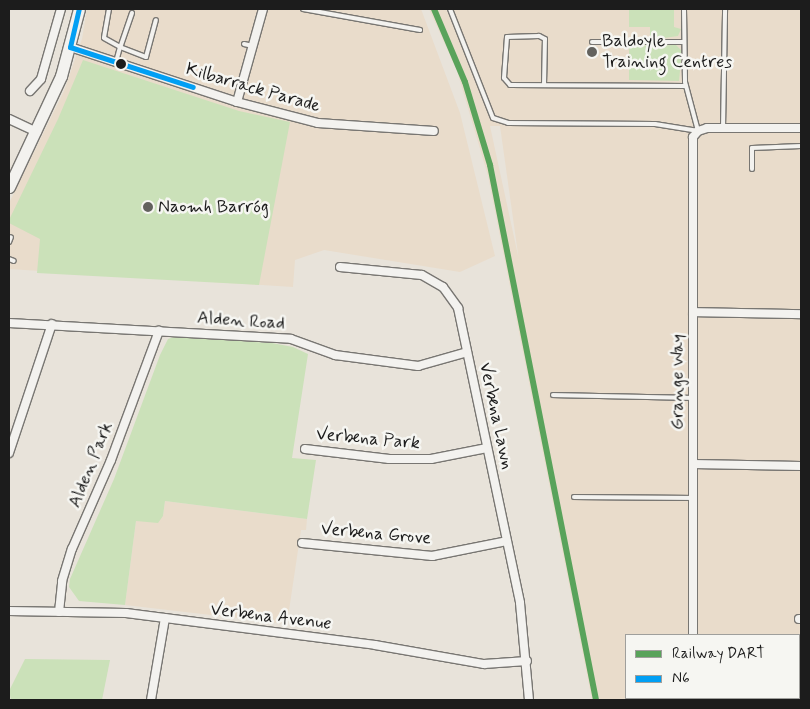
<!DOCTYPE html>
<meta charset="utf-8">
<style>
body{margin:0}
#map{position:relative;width:810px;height:709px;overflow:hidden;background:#e8e3da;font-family:Mynerve,sans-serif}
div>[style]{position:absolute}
.built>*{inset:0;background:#e9dccb}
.green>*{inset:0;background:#cbe1b9}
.roads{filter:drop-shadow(1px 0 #787672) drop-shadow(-1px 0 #787672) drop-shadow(0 1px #787672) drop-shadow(0 -1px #787672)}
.service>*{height:4px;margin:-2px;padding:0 2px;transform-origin:2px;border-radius:2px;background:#f3f2ef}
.minor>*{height:8px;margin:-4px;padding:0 4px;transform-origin:4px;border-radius:4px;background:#f3f2ef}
.secondary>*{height:11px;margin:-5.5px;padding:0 5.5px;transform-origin:5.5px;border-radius:5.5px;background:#f3f2ef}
.bus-1>*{height:5px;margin:-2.5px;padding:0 2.5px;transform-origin:2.5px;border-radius:2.5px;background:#019ff4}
.rail-1>*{height:6px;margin:-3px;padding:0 3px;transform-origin:3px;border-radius:3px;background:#59a35b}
.dots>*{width:14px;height:14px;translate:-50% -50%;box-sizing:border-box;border:2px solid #f6f6f2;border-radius:50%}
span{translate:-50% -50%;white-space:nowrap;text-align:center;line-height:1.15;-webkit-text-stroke:5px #f6f6f2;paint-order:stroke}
.poi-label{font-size:18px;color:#1c1c1c}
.left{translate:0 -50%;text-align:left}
.street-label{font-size:18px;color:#1c1c1c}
.frame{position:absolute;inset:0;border:10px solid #1c1c1c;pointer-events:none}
.legend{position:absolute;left:625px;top:634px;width:175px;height:65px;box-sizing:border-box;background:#f6f6f2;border:1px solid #9f9f9c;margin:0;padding:6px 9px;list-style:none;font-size:15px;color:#1c1c1c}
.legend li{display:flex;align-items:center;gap:10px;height:25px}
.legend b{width:25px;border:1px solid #9f9f9c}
</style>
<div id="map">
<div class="built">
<div style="clip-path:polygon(87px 9px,421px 9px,460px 113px,495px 256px,460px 272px,324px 250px,295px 260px,293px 287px,9px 269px,9px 203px,64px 91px,82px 39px)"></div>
<div style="clip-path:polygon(evenodd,429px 9px,801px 9px,801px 690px,799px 691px,799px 635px,626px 635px,626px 698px,785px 698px,592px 700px,488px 176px,457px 71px,429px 9px,490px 126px,500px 126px,519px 261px,519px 260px,490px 126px)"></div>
<div style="clip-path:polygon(165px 501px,307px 519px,306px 530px,301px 530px,287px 624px,125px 605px,136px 521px,163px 516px)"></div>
</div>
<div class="green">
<div style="clip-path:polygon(629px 9px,674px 9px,674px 27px,681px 29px,678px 36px,657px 39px,650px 37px,650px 27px,629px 27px)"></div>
<div style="clip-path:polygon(676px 45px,682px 51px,679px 81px,629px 80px,629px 46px)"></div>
<div style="clip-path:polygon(83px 60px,239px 111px,290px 122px,259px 285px,37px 273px,40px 239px,9px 223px,9px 220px,58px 119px)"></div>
<div style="clip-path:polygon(174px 337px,272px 343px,293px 347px,308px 354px,292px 458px,316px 460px,307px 519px,165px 501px,163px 516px,158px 523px,136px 521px,125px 605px,79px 601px,69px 587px,70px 579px,114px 479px,160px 355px,168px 339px)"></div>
<div style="clip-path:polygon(25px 659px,110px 660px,102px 700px,11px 700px,9px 691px)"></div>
</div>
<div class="roads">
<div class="service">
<div style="left:109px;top:9px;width:29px;rotate:100deg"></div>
<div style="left:104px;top:38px;width:18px;rotate:29deg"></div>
<div style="left:120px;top:47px;width:16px;rotate:105deg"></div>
<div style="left:303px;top:9px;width:119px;rotate:10.2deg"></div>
<div style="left:450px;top:9px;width:117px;rotate:68.5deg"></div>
<div style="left:493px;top:118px;width:16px;rotate:18deg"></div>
<div style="left:508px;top:123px;width:147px;rotate:0.4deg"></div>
<div style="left:655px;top:124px;width:44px;rotate:9.2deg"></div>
<div style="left:684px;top:9px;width:73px;rotate:89.2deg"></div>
<div style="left:685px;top:82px;width:51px;rotate:75.1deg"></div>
<div style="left:132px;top:13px;width:36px;rotate:109deg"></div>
<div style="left:120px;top:47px;width:28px;rotate:21deg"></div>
<div style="left:146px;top:57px;width:38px;rotate:-75deg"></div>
<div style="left:592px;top:42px;width:92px"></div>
<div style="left:244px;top:44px;width:9px;rotate:13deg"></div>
<div style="left:544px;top:85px;width:46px;rotate:-88.8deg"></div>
<div style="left:545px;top:39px;width:7px;rotate:-153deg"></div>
<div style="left:539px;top:36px;width:32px;rotate:178deg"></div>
<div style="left:507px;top:37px;width:41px;rotate:94.2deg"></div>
<div style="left:504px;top:78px;width:9px;rotate:49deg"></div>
<div style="left:510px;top:85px;width:176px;rotate:0.3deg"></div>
<div style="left:723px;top:128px;width:119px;rotate:-89deg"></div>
<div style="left:752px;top:169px;width:21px;rotate:-90deg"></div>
<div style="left:752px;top:148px;width:49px;rotate:-2.3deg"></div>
<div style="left:9px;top:242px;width:5px;rotate:-68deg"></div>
<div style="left:9px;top:259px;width:5px;rotate:22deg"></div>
<div style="left:553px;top:395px;width:140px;rotate:1.2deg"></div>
<div style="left:574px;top:497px;width:120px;rotate:0.5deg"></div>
</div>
<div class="minor">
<div style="left:70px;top:47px;width:176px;rotate:18.2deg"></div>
<div style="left:237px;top:102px;width:84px;rotate:14.5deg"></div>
<div style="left:318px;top:123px;width:116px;rotate:3.9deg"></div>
<div style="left:30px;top:91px;width:16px;rotate:-47deg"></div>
<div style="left:41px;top:79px;width:73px;rotate:-74.1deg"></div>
<div style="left:237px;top:102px;width:97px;rotate:-74.4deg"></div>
<div style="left:9px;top:119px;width:31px;rotate:25deg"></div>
<div style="left:340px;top:267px;width:82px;rotate:5.6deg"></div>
<div style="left:422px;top:275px;width:24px;rotate:30deg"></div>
<div style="left:443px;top:287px;width:26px;rotate:54deg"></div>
<div style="left:458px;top:308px;width:301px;rotate:78.1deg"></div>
<div style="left:520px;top:603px;width:97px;rotate:84.7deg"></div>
<div style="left:693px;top:312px;width:108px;rotate:1.1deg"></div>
<div style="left:9px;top:323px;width:282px;rotate:3.2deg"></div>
<div style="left:291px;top:339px;width:47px;rotate:20deg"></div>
<div style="left:335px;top:355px;width:84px;rotate:7.5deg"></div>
<div style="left:418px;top:366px;width:51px;rotate:-15.9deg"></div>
<div style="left:305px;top:449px;width:85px;rotate:6.8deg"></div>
<div style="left:389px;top:459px;width:42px"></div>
<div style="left:431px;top:459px;width:57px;rotate:-11.1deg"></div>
<div style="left:9px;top:453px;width:136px;rotate:-71.6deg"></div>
<div style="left:693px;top:464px;width:108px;rotate:1.1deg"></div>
<div style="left:302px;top:543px;width:131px;rotate:5.7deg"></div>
<div style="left:432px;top:556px;width:76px;rotate:-11.3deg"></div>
<div style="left:9px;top:611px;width:117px;rotate:1deg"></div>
<div style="left:126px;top:613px;width:251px;rotate:7.3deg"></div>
<div style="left:375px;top:645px;width:111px;rotate:9.9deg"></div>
<div style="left:484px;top:664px;width:43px;rotate:-4deg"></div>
<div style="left:59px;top:612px;width:31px;rotate:-84deg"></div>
<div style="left:62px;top:581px;width:34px;rotate:-73deg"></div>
<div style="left:72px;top:549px;width:97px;rotate:-66.3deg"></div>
<div style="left:111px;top:460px;width:138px;rotate:-69.6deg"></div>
<div style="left:799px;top:619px;width:2px"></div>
<div style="left:693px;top:635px;width:498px;rotate:-90deg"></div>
<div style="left:693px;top:137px;width:8px;rotate:-50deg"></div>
<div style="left:698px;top:131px;width:9px;rotate:-18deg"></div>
<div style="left:707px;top:128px;width:94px"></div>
<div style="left:692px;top:698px;width:2px;rotate:63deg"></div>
<div style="left:151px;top:700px;width:83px;rotate:-80.3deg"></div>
</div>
<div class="secondary">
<div style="left:9px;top:187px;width:123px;rotate:-64.9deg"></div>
<div style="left:61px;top:76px;width:69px;rotate:-75deg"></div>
</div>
</div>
<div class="bus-1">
<div style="left:70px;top:47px;width:129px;rotate:18deg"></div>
<div style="left:70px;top:47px;width:39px;rotate:-77deg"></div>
</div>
<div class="rail-1">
<div style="left:434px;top:9px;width:79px;rotate:67deg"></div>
<div style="left:465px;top:82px;width:87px;rotate:73.2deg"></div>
<div style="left:490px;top:165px;width:545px;rotate:78.79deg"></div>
</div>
<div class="dots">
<div style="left:592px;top:52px;background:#63625e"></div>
<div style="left:121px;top:64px;background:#1c1c1c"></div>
<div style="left:148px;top:207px;background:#63625e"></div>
</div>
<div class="poi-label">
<span class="left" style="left:602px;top:52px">Baldoyle<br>Training Centres</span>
<span class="left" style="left:158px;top:207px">Naomh Barróg</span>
</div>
<div class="street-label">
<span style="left:253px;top:88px;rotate:16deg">Kilbarrack Parade</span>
<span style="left:241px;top:321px;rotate:4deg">Alden Road</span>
<span style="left:678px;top:382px;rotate:-90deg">Grange Way</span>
<span style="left:496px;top:416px;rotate:78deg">Verbena Lawn</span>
<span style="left:368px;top:439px;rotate:5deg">Verbena Park</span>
<span style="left:91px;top:465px;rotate:-68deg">Alden Park</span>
<span style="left:376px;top:534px;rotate:5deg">Verbena Grove</span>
<span style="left:271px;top:617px;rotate:7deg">Verbena Avenue</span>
</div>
<div class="frame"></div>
<ul class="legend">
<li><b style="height:6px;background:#59a35b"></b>Railway DART</li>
<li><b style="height:6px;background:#019ff4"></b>N6</li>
</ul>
</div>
